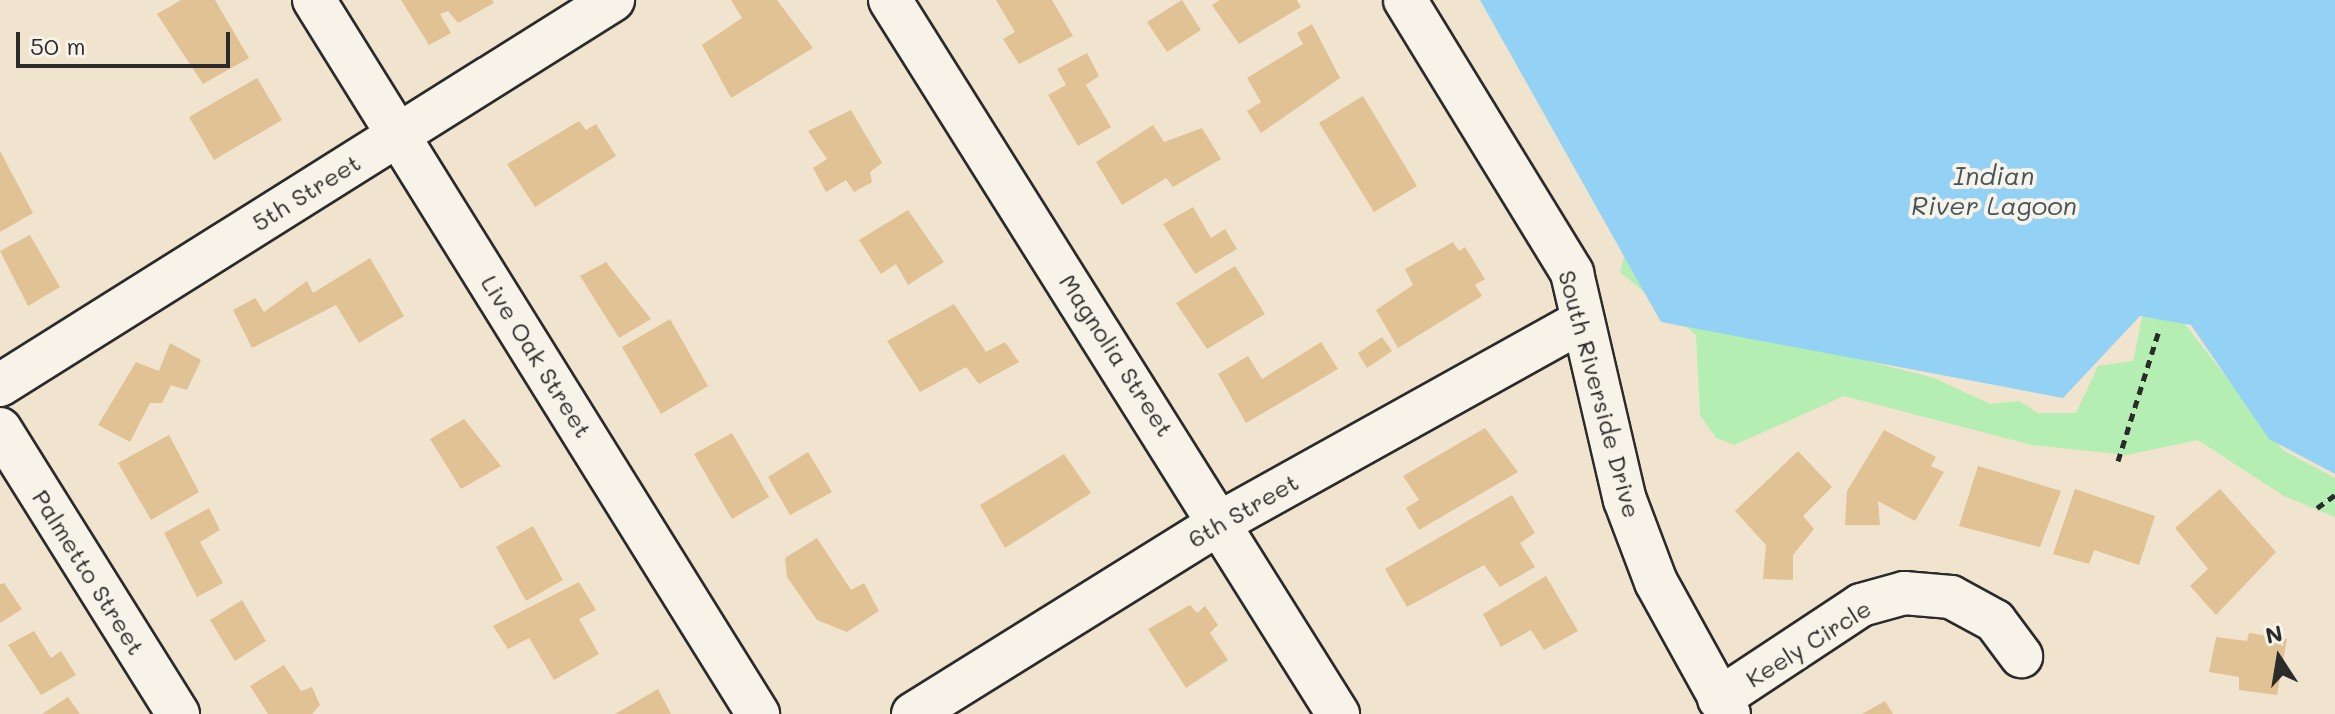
<!DOCTYPE html>
<style>
body{margin:0}
#map{position:relative;width:2335px;height:714px;overflow:hidden;background:#f0e4cf;font-family:Mali,sans-serif}
div>[style]{position:absolute}
.green>*{inset:0;background:#b4eeb2}
.water>*{inset:0;background:#94d2f5}
.building>*{inset:0;background:#e0c294}
.path>*{height:5px;margin-top:-2.5px;transform-origin:0;background:repeating-linear-gradient(90deg,#2b2b2b 0 8px,transparent 0 14px)}
.roads{filter:drop-shadow(2px 0 #2b2b2b) drop-shadow(-2px 0 #2b2b2b) drop-shadow(0 2px #2b2b2b) drop-shadow(0 -2px #2b2b2b)}
.minor>*{height:42px;margin:-21px;padding:0 21px;transform-origin:21px;border-radius:21px;background:#f7f3e8}
span{translate:-50% -50%;white-space:nowrap;text-align:center;line-height:1.15;-webkit-text-stroke:8px #f7f3e8;paint-order:stroke}
.street-label{font-size:24px;color:#2b2b2b}
.water-label{font-size:26px;color:#45555e;font-style:italic}
.north{position:absolute;left:2239px;top:618px;width:80px;height:80px;-webkit-text-stroke:6px #f7f3e8;paint-order:stroke;rotate:348deg;font-size:22px;font-weight:700;line-height:32px;text-align:center;color:#2b2b2b}
.north::after{content:'';display:block;margin:auto;width:28px;height:36px;background:#2b2b2b;clip-path:polygon(50% 0,100% 100%,50% 72%,0 100%)}
.scale{position:absolute;left:16px;top:32px;width:214px;height:36px;box-sizing:border-box;border:4px solid #2b2b2b;border-top:0;padding-left:10px;font-size:24px;line-height:28px;white-space:nowrap;color:#2b2b2b;-webkit-text-stroke:6px #f7f3e8;paint-order:stroke}
</style>
<div id="map">
<div class="green">
<div style="clip-path:polygon(1627px 244px,1756px 332px,1934px 378px,1990px 404px,2019px 401px,2038px 413px,2076px 413px,2098px 366px,2133px 361px,2143px 313px,2177px 314px,2284px 451px,2335px 478px,2335px 517px,2284px 496px,2198px 440px,2127px 455px,2032px 445px,1844px 396px,1734px 445px,1716px 438px,1700px 415px,1696px 335px,1620px 272px)"></div>
</div>
<div class="water">
<div style="clip-path:polygon(1480px 0,2335px 0,2335px 474px,2269px 439px,2191px 325px,2140px 316px,2063px 398px,1661px 322px)"></div>
</div>
<div class="building">
<div style="clip-path:polygon(181px 0,215px 0,249px 58px,203px 84px,157px 14px)"></div>
<div style="clip-path:polygon(401px 0,492px 0,494px 3px,458px 23px,448px 11px,440px 14px,451px 33px,429px 45px)"></div>
<div style="clip-path:polygon(731px 0,777px 0,813px 48px,731px 98px,702px 45px,742px 18px)"></div>
<div style="clip-path:polygon(996px 0,1052px 0,1073px 36px,1019px 64px,1003px 39px,1015px 32px)"></div>
<div style="clip-path:polygon(1182px 0,1201px 30px,1167px 52px,1147px 22px)"></div>
<div style="clip-path:polygon(1220px 0,1297px 0,1301px 7px,1239px 44px,1212px 5px)"></div>
<div style="clip-path:polygon(1312px 24px,1340px 78px,1261px 133px,1247px 111px,1261px 102px,1247px 78px,1303px 44px,1297px 33px)"></div>
<div style="clip-path:polygon(1087px 53px,1099px 76px,1086px 85px,1111px 127px,1078px 146px,1048px 95px,1066px 85px,1057px 69px)"></div>
<div style="clip-path:polygon(257px 78px,282px 120px,214px 160px,189px 117px)"></div>
<div style="clip-path:polygon(1363px 96px,1417px 186px,1374px 212px,1319px 123px)"></div>
<div style="clip-path:polygon(851px 110px,882px 163px,870px 172px,872px 182px,854px 192px,846px 180px,826px 192px,813px 168px,827px 159px,808px 131px)"></div>
<div style="clip-path:polygon(579px 121px,586px 130px,596px 124px,616px 156px,535px 207px,507px 164px)"></div>
<div style="clip-path:polygon(1153px 125px,1164px 142px,1202px 128px,1221px 159px,1173px 187px,1166px 178px,1122px 205px,1096px 162px)"></div>
<div style="clip-path:polygon(0 151px,33px 213px,0 232px)"></div>
<div style="clip-path:polygon(1193px 207px,1211px 238px,1225px 229px,1237px 249px,1195px 274px,1163px 224px)"></div>
<div style="clip-path:polygon(908px 210px,944px 262px,908px 285px,896px 264px,881px 274px,859px 240px)"></div>
<div style="clip-path:polygon(30px 235px,60px 287px,28px 306px,0 251px)"></div>
<div style="clip-path:polygon(1453px 242px,1459px 251px,1465px 247px,1485px 279px,1475px 285px,1482px 296px,1398px 348px,1376px 310px,1413px 285px,1405px 269px)"></div>
<div style="clip-path:polygon(370px 258px,404px 316px,359px 343px,336px 305px,252px 348px,233px 310px,255px 298px,264px 312px,307px 281px,313px 293px)"></div>
<div style="clip-path:polygon(606px 262px,651px 319px,619px 338px,580px 276px)"></div>
<div style="clip-path:polygon(1235px 266px,1265px 314px,1207px 349px,1176px 303px)"></div>
<div style="clip-path:polygon(954px 304px,986px 352px,1005px 342px,1019px 362px,979px 384px,966px 367px,920px 392px,887px 341px)"></div>
<div style="clip-path:polygon(670px 319px,708px 386px,661px 414px,622px 347px)"></div>
<div style="clip-path:polygon(1382px 337px,1392px 351px,1367px 368px,1358px 353px)"></div>
<div style="clip-path:polygon(1321px 342px,1338px 369px,1246px 423px,1218px 374px,1248px 356px,1262px 379px)"></div>
<div style="clip-path:polygon(170px 343px,201px 360px,187px 390px,171px 385px,162px 403px,150px 403px,130px 442px,98px 425px,136px 362px,159px 371px)"></div>
<div style="clip-path:polygon(464px 419px,501px 466px,461px 489px,430px 439px)"></div>
<div style="clip-path:polygon(1485px 428px,1518px 472px,1419px 530px,1406px 508px,1419px 500px,1403px 476px)"></div>
<div style="clip-path:polygon(1884px 430px,1936px 457px,1931px 466px,1944px 472px,1915px 521px,1878px 501px,1880px 525px,1845px 525px,1847px 491px)"></div>
<div style="clip-path:polygon(732px 433px,769px 497px,732px 519px,694px 454px)"></div>
<div style="clip-path:polygon(169px 435px,199px 492px,151px 520px,118px 463px)"></div>
<div style="clip-path:polygon(1798px 451px,1832px 487px,1803px 516px,1814px 529px,1793px 555px,1793px 580px,1763px 579px,1766px 545px,1735px 511px)"></div>
<div style="clip-path:polygon(808px 452px,832px 492px,790px 515px,768px 477px)"></div>
<div style="clip-path:polygon(1064px 454px,1091px 493px,1005px 548px,980px 505px)"></div>
<div style="clip-path:polygon(1978px 466px,2061px 491px,2040px 547px,1959px 526px)"></div>
<div style="clip-path:polygon(2075px 489px,2155px 516px,2139px 565px,2094px 550px,2089px 564px,2053px 554px)"></div>
<div style="clip-path:polygon(2220px 489px,2276px 552px,2216px 615px,2190px 586px,2208px 569px,2175px 528px)"></div>
<div style="clip-path:polygon(1512px 495px,1535px 533px,1520px 543px,1535px 567px,1500px 587px,1484px 565px,1407px 607px,1385px 569px)"></div>
<div style="clip-path:polygon(209px 508px,220px 530px,200px 542px,223px 583px,197px 597px,164px 533px)"></div>
<div style="clip-path:polygon(533px 526px,563px 580px,526px 601px,496px 547px)"></div>
<div style="clip-path:polygon(817px 538px,851px 590px,864px 583px,879px 611px,847px 632px,817px 620px,787px 577px,785px 558px)"></div>
<div style="clip-path:polygon(1546px 576px,1578px 631px,1544px 650px,1531px 630px,1501px 647px,1483px 614px)"></div>
<div style="clip-path:polygon(579px 582px,596px 610px,579px 619px,599px 654px,554px 680px,529px 638px,508px 649px,493px 626px)"></div>
<div style="clip-path:polygon(4px 583px,22px 609px,0 623px,0 584px)"></div>
<div style="clip-path:polygon(242px 600px,266px 641px,235px 661px,210px 620px)"></div>
<div style="clip-path:polygon(1190px 605px,1197px 613px,1205px 606px,1218px 625px,1210px 633px,1228px 660px,1186px 688px,1148px 629px)"></div>
<div style="clip-path:polygon(34px 631px,51px 658px,61px 651px,76px 675px,41px 695px,8px 645px)"></div>
<div style="clip-path:polygon(2249px 633px,2287px 639px,2277px 695px,2239px 690px,2239px 677px,2209px 672px,2216px 637px,2247px 641px)"></div>
<div style="clip-path:polygon(284px 665px,301px 691px,312px 687px,320px 705px,312px 714px,268px 714px,250px 686px)"></div>
<div style="clip-path:polygon(658px 689px,671px 714px,615px 714px)"></div>
<div style="clip-path:polygon(68px 697px,80px 714px,42px 714px)"></div>
<div style="clip-path:polygon(1885px 701px,1893px 714px,1862px 714px)"></div>
</div>
<div class="path">
<div style="left:2118px;top:461px;width:140px;rotate:-72.6deg"></div>
<div style="left:2317px;top:508px;width:22px;rotate:-36deg"></div>
</div>
<div class="roads">
<div class="minor">
<div style="left:314px;top:0;width:841px;rotate:58.12deg"></div>
<div style="left:890px;top:0;width:843px;rotate:57.89deg"></div>
<div style="left:1405px;top:0;width:320px;rotate:58.5deg"></div>
<div style="left:1572px;top:273px;width:233px;rotate:76.9deg"></div>
<div style="left:1625px;top:500px;width:88px;rotate:69.3deg"></div>
<div style="left:1656px;top:582px;width:151px;rotate:61.1deg"></div>
<div style="left:0;top:385px;width:724px;rotate:-32.13deg"></div>
<div style="left:0;top:429px;width:336px;rotate:58deg"></div>
<div style="left:1719px;top:699px;width:170px;rotate:-33.5deg"></div>
<div style="left:1861px;top:605px;width:45px;rotate:-15.6deg"></div>
<div style="left:1904px;top:593px;width:47px;rotate:4.9deg"></div>
<div style="left:1951px;top:597px;width:50px;rotate:28.6deg"></div>
<div style="left:1995px;top:621px;width:44px;rotate:53.4deg"></div>
<div style="left:913px;top:714px;width:365px;rotate:-31.9deg"></div>
<div style="left:1223px;top:521px;width:411px;rotate:-29.1deg"></div>
</div>
</div>
<div class="street-label">
<span style="left:306px;top:192px;rotate:-32deg">5th Street</span>
<span style="left:1117px;top:355px;rotate:57deg">Magnolia Street</span>
<span style="left:537px;top:356px;rotate:58deg">Live Oak Street</span>
<span style="left:1600px;top:394px;rotate:75deg">South Riverside Drive</span>
<span style="left:1243px;top:510px;rotate:-30deg">6th Street</span>
<span style="left:89px;top:572px;rotate:58deg">Palmetto Street</span>
<span style="left:1808px;top:643px;rotate:-32deg">Keely Circle</span>
</div>
<div class="water-label">
<span style="left:1994px;top:191px">Indian<br>River Lagoon</span>
</div>
<div class="north">N</div>
<div class="scale">50 m</div>
</div>
